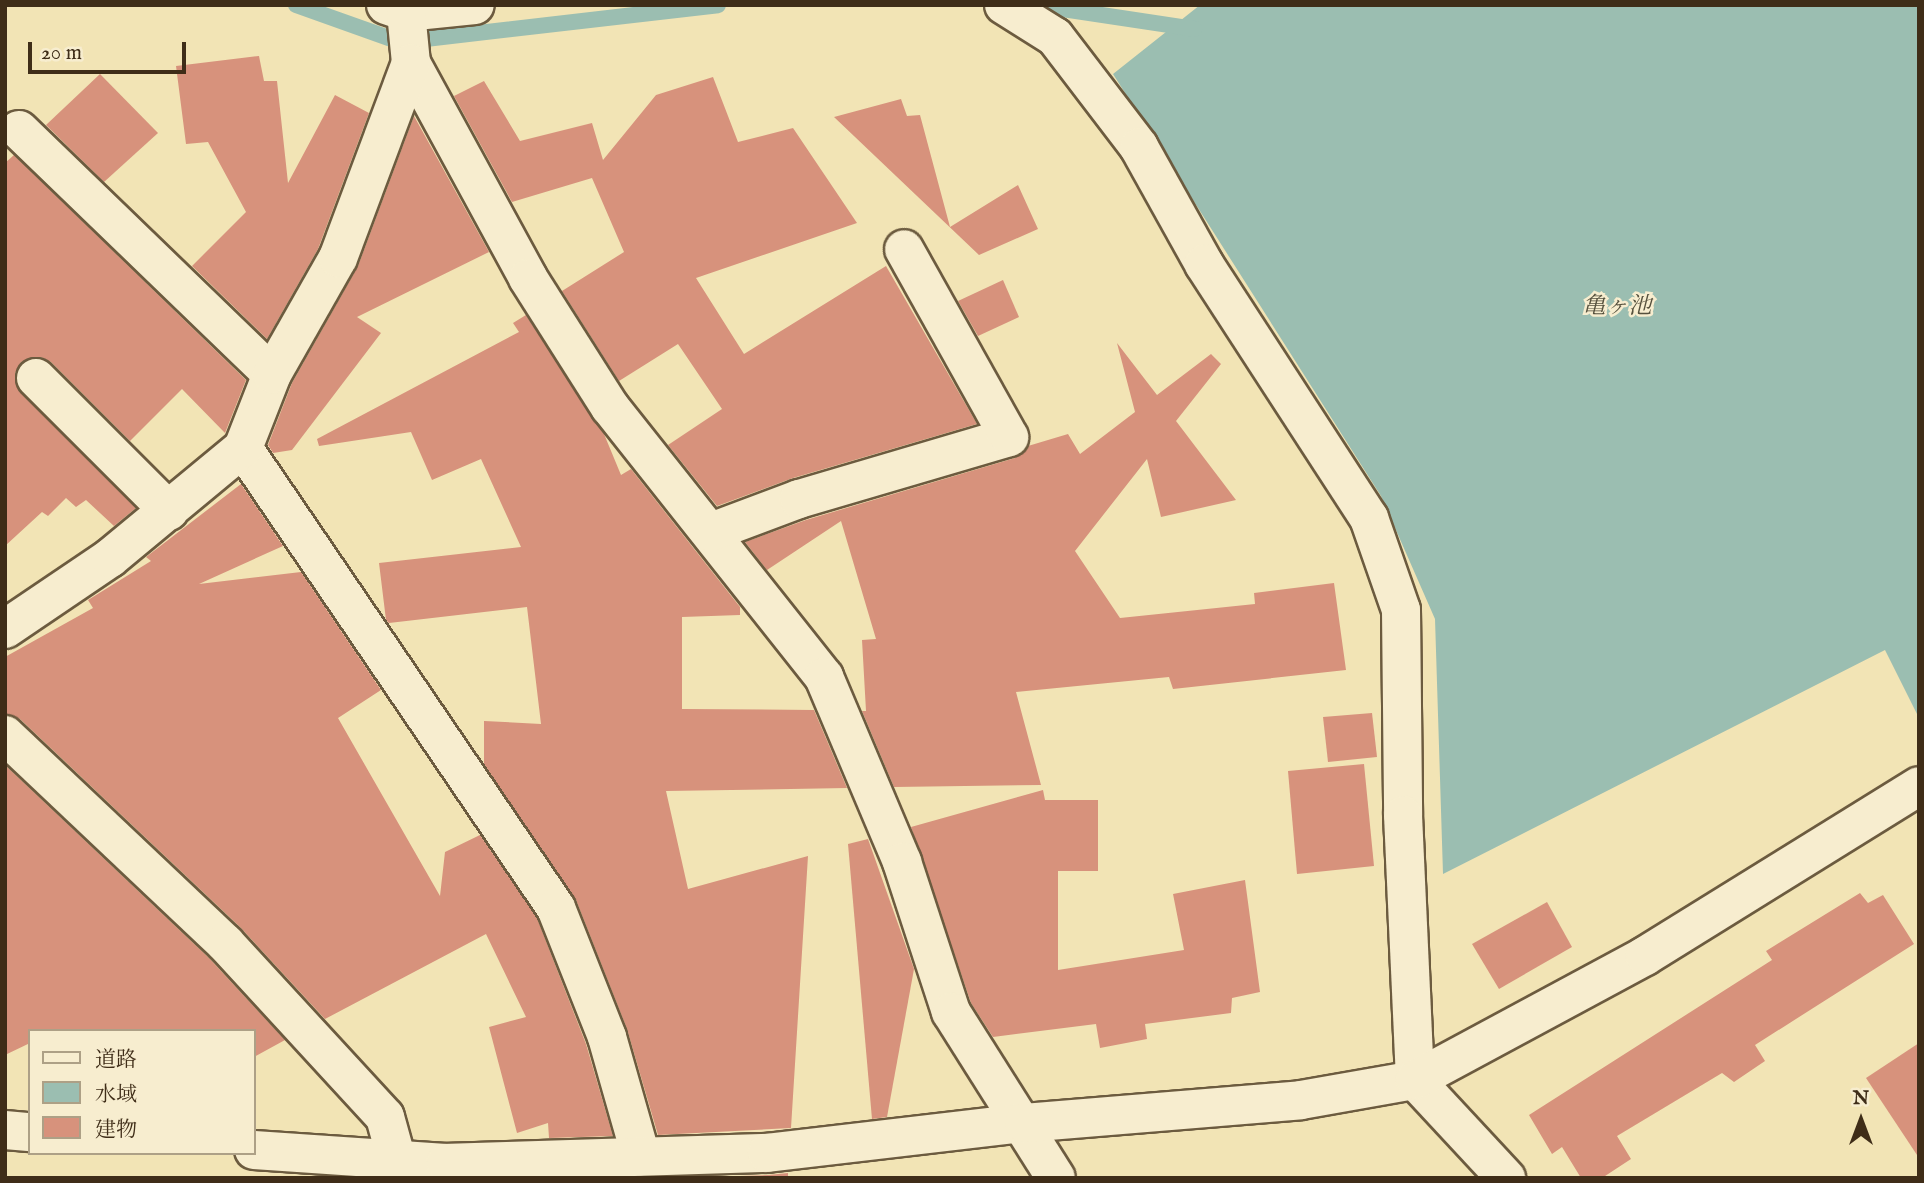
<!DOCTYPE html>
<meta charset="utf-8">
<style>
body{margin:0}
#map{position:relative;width:1924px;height:1183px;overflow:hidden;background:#f2e4b5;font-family:"IM FELL English","Noto Serif JP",serif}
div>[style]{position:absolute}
.water>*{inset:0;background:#9bbeb1}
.stream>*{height:16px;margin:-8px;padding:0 8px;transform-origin:8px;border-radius:8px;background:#9bbeb1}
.building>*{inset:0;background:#d7927c}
.roads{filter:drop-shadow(2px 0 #6c5b3f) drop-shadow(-2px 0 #6c5b3f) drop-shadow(0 2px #6c5b3f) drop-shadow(0 -2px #6c5b3f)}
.street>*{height:38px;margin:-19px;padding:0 19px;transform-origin:19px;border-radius:19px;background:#f7edcf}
.secondary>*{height:38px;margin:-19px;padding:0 19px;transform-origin:19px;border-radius:19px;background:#f7edcf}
span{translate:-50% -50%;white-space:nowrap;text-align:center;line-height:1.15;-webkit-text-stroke:5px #f7edcf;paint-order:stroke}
.water-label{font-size:23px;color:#56513e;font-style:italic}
.frame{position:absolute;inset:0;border:7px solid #3f2d18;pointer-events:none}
.legend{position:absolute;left:28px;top:1029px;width:228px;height:126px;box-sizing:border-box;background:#f7edcf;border:2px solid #ada086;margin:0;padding:9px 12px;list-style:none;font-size:21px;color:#3f2d18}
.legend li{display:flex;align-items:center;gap:14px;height:35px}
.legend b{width:35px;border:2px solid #ada086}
.north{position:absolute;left:1826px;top:1085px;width:70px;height:70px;-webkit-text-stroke:5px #f7edcf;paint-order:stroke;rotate:0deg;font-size:19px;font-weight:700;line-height:28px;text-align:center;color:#3f2d18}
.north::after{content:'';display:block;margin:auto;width:24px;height:32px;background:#3f2d18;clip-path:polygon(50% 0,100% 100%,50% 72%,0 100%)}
.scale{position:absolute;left:28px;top:42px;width:158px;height:32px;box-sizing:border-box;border:4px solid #3f2d18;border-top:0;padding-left:9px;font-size:21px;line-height:24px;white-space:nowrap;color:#3f2d18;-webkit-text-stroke:5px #f7edcf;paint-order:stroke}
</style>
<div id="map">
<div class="water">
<div style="clip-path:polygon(1200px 5px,1919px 5px,1919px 718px,1885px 650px,1443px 874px,1435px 619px,1381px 496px,1113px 74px)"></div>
</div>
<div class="stream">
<div style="left:296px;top:5px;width:110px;rotate:19.6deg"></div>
<div style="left:400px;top:42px;width:320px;rotate:-6.6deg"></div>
<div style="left:1036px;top:5px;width:160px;rotate:8.6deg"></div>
</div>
<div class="building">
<div style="clip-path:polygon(259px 56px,264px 81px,277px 81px,288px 183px,335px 95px,369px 113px,318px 249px,267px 339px,192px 266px,246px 212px,208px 142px,186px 144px,176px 66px)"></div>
<div style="clip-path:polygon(100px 74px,158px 133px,104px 182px,46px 125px)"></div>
<div style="clip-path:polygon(713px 77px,738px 142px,793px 128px,857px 223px,696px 278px,744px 354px,886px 266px,977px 424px,793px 478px,717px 506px,668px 445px,722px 409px,678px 344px,619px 381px,562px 291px,624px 252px,592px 178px,512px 202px,454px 96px,484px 81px,520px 141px,592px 123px,603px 160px,656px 95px)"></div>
<div style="clip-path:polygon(901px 99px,907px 116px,920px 115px,950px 227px,1018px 185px,1038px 229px,979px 255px,834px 117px)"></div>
<div style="clip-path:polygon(414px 116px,489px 252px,357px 317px,381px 333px,292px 450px,273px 453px,268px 445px,292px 383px,358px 266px)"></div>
<div style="clip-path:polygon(14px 155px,246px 380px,225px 433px,182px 389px,130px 441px,51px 362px,41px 357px,21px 362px,15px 373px,21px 393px,136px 508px,114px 526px,86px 500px,76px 507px,66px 498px,48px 516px,42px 512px,5px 546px,5px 163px)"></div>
<div style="clip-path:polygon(1003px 280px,1019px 317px,978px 336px,958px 301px)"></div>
<div style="clip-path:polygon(526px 315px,604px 434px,621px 475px,631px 469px,740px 607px,740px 615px,682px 617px,682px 709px,814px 710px,847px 788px,666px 791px,688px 889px,808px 856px,791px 1128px,658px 1135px,627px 1029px,576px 900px,484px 764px,484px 721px,541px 724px,527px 607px,389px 623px,386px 620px,379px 563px,521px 547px,481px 459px,432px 480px,411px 432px,319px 446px,317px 439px,519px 332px,513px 323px)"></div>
<div style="clip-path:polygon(1117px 343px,1157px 395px,1211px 354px,1221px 364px,1176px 421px,1236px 500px,1161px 517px,1147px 459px,1075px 551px,1120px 618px,1255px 604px,1254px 593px,1334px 583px,1346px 670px,1173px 689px,1169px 677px,1016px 692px,1041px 785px,894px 787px,862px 711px,866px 711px,862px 640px,876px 639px,841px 521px,767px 570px,745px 542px,806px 520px,1015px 458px,1028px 446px,1068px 434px,1080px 454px,1135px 412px)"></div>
<div style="clip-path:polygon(241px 484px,283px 546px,199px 584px,301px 572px,381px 690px,338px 718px,440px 896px,445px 852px,480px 835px,537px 918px,586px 1044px,613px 1136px,549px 1138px,548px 1123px,517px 1133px,489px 1027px,526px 1017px,486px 934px,325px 1019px,240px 927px,20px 719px,5px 714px,5px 657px,93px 608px,88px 600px,151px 561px,146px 557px)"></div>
<div style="clip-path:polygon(1372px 713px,1377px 757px,1328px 762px,1323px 717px)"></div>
<div style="clip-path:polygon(1364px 764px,1374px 866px,1297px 874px,1288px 771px)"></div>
<div style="clip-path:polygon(5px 765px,209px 958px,285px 1040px,254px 1057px,254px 1031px,30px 1031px,30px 1043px,5px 1055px)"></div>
<div style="clip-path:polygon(1043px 790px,1045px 800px,1098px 800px,1098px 871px,1058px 871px,1058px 970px,1184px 950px,1173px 894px,1245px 880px,1260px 992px,1232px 998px,1231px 1013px,1145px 1024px,1147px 1039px,1100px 1048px,1096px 1024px,993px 1037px,971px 1003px,911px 827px)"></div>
<div style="clip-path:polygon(868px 839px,914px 969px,887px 1117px,872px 1119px,848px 844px)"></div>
<div style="clip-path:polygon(1860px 893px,1868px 903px,1883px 895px,1914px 944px,1755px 1045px,1765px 1061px,1734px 1082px,1722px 1073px,1617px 1136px,1631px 1159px,1602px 1178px,1581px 1178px,1562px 1147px,1552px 1154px,1529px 1115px,1772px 960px,1766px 951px)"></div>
<div style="clip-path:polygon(1547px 902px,1572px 947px,1499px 989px,1472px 944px)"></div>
<div style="clip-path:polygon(1919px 1043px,1919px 1158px,1866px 1078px)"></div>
<div style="clip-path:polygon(788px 1173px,788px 1178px,675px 1178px,768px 1175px)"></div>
</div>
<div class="roads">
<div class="street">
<div style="left:386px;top:5px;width:21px;rotate:19deg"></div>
<div style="left:406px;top:12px;width:69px;rotate:-5.8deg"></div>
<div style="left:1004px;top:5px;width:60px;rotate:32.1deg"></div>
<div style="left:1055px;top:37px;width:138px;rotate:52.6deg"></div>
<div style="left:1139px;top:147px;width:134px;rotate:60.9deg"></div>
<div style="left:1204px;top:264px;width:303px;rotate:57deg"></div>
<div style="left:1369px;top:518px;width:97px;rotate:70.8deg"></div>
<div style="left:1401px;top:610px;width:205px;rotate:89.4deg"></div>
<div style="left:1403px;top:815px;width:265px;rotate:87.4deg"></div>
<div style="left:1415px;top:1080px;width:134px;rotate:47.1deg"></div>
<div style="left:406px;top:12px;width:51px;rotate:84.4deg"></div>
<div style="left:411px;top:63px;width:245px;rotate:61.4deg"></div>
<div style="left:528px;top:278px;width:153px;rotate:57.6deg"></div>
<div style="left:610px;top:407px;width:345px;rotate:51.6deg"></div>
<div style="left:824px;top:677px;width:201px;rotate:67.1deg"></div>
<div style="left:902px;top:862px;width:158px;rotate:71.9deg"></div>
<div style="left:951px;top:1012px;width:196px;rotate:57.7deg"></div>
<div style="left:19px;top:130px;width:351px;rotate:44deg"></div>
<div style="left:36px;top:378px;width:188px;rotate:45deg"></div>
<div style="left:243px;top:448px;width:556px;rotate:55.77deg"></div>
<div style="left:556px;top:908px;width:139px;rotate:68.4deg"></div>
<div style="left:607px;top:1037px;width:124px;rotate:74.1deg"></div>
<div style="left:711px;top:532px;width:94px;rotate:-20.6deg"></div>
<div style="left:799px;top:499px;width:219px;rotate:-16.4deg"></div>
<div style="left:1009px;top:437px;width:215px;rotate:-119.2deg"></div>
<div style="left:5px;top:629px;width:127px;rotate:-34.1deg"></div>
<div style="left:110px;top:558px;width:173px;rotate:-39.6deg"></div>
<div style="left:243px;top:448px;width:79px;rotate:-68.6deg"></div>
<div style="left:272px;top:374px;width:133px;rotate:-60.4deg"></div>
<div style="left:338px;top:258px;width:208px;rotate:-69.5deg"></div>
<div style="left:5px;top:735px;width:303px;rotate:43.4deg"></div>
<div style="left:225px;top:943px;width:236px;rotate:47.4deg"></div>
<div style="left:385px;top:1117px;width:41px;rotate:74.6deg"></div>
</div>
<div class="secondary">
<div style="left:5px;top:1130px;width:25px;rotate:5deg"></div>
<div style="left:254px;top:1150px;width:192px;rotate:3.9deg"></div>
<div style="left:446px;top:1163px;width:321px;rotate:-1.8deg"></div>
<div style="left:767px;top:1153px;width:259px;rotate:-6.7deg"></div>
<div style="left:1024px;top:1123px;width:278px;rotate:-4.7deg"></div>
<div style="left:1301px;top:1100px;width:116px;rotate:-10deg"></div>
<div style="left:1415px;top:1080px;width:261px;rotate:-28.3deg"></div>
<div style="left:1645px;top:956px;width:322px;rotate:-31.8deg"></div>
</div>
</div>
<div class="water-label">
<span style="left:1617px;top:307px">亀ヶ池</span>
</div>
<div class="frame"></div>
<ul class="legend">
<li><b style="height:9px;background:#f7edcf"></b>道路</li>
<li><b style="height:19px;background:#9bbeb1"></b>水域</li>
<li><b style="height:19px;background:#d7927c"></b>建物</li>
</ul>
<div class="north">N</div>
<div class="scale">20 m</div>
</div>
